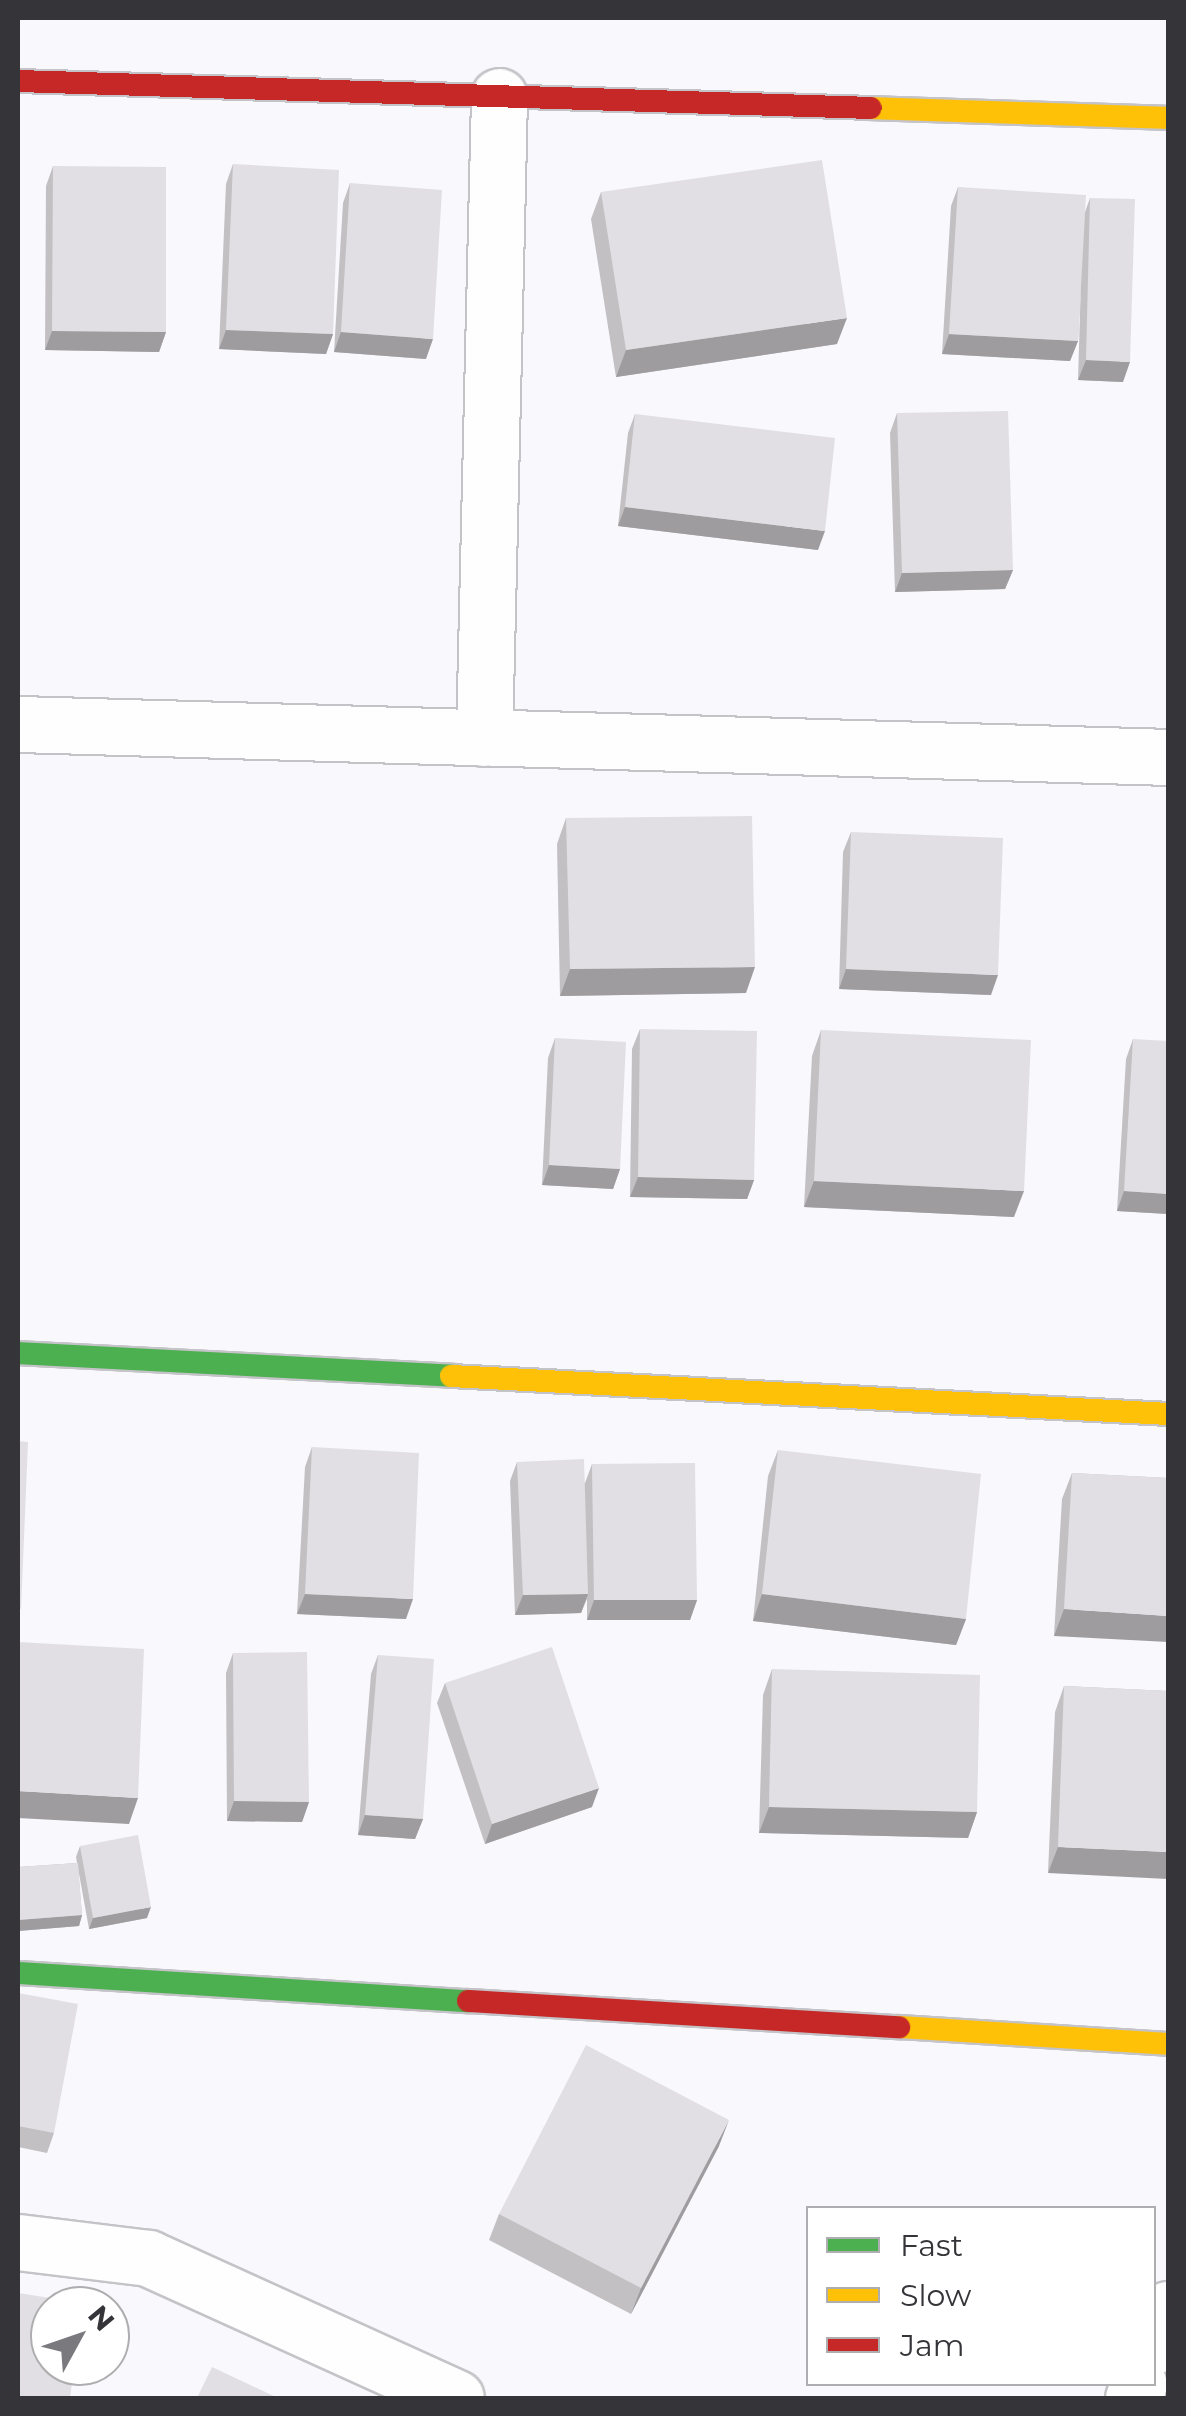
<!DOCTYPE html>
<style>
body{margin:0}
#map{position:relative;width:1186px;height:2416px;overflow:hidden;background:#f8f8fd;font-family:Montserrat,sans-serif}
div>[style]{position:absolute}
.roads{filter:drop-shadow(2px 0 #c4c4c8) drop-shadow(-2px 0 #c4c4c8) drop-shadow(0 2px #c4c4c8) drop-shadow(0 -2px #c4c4c8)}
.street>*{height:55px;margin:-27.5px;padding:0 27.5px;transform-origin:27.5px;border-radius:27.5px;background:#fefeff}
.fast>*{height:22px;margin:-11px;padding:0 11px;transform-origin:11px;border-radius:11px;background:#4caf50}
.slow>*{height:22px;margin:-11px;padding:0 11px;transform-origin:11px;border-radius:11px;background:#ffc107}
.jam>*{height:22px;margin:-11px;padding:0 11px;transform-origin:11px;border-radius:11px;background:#c62828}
.wall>*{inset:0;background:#c2c0c3}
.shaded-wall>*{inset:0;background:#9e9c9f}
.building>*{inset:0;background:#e1dfe3}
span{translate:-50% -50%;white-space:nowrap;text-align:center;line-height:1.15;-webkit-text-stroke:8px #fff;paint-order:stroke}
.frame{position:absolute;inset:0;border:20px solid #353539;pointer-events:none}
.legend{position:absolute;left:806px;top:2206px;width:350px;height:180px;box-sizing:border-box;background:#fff;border:2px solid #aeaeb0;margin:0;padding:12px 18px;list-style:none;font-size:30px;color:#353539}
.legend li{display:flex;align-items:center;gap:20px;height:50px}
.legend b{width:50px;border:2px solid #aeaeb0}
.north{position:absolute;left:30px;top:2286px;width:100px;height:100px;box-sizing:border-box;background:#fff;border:2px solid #aeaeb0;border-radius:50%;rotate:50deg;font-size:28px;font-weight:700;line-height:40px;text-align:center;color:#353539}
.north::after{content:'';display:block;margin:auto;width:35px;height:45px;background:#79797e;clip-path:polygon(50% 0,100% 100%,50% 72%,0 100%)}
</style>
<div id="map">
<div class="roads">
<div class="street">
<div style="left:18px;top:724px;width:1150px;rotate:1.64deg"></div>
<div style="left:484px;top:738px;width:642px;rotate:-88.66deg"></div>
<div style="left:18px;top:2242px;width:131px;rotate:7deg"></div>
<div style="left:148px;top:2258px;width:338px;rotate:24.4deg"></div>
<div style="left:1154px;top:2346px;width:40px;rotate:-69deg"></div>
<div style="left:1133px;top:2398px;width:15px;rotate:-67deg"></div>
</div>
<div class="fast">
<div style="left:18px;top:1353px;width:434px;rotate:3deg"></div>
<div style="left:18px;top:1973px;width:451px;rotate:3.6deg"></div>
</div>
<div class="slow">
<div style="left:871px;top:108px;width:297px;rotate:1.9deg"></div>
<div style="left:451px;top:1376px;width:718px;rotate:3.03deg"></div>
<div style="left:899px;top:2027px;width:270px;rotate:3.6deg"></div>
</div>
<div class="jam">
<div style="left:18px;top:81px;width:853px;rotate:1.81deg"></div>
<div style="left:468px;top:2001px;width:432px;rotate:3.5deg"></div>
</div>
</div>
<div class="wall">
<div style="clip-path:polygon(233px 164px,333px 334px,326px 354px,219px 349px,226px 184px)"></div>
<div style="clip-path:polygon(53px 166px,166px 332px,159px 352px,45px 350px,46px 186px)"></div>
<div style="clip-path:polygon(350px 183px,426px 359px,334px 352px,343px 203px)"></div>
<div style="clip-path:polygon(958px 187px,1085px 212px,1090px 198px,1123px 382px,1078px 380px,1081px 279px,1078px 341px,1070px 361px,942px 354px,951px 206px)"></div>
<div style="clip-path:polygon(601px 192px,837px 344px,616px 377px,591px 219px)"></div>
<div style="clip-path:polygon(897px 413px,1013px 570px,1005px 589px,895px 592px,890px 433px)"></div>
<div style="clip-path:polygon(635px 414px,818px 550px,618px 526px,628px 433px)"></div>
<div style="clip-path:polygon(566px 818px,746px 993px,560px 996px,557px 844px)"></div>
<div style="clip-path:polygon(851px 832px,991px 995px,839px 989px,843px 852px)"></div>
<div style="clip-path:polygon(640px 1029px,754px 1180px,747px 1199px,630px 1197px,632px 1049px)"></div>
<div style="clip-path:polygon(821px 1030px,1014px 1217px,804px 1207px,812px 1056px)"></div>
<div style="clip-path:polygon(555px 1038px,620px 1169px,613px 1189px,542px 1185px,548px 1058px)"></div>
<div style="clip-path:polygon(1133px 1039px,1168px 1214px,1117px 1211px,1126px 1059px)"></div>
<div style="clip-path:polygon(312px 1447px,406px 1619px,297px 1614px,305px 1467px)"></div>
<div style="clip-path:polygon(778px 1450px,966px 1619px,956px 1645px,753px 1621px,768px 1476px)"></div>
<div style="clip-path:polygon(517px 1462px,585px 1483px,592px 1464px,697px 1600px,690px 1620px,587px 1620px,587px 1599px,581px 1613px,515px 1615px,510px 1481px)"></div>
<div style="clip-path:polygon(1072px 1473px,1168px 1478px,1054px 1636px,1062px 1499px)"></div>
<div style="clip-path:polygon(233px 1653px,309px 1802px,302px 1822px,227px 1821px,226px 1673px)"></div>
<div style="clip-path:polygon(378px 1655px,423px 1819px,415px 1839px,358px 1835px,371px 1674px)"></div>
<div style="clip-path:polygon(772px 1669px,977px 1812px,968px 1838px,759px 1833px,763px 1695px)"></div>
<div style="clip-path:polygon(445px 1683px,592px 1807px,485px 1844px,437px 1703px)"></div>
<div style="clip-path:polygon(1064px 1686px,1168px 1691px,1048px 1873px,1055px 1712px)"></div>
<div style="clip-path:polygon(80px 1846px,147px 1918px,89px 1929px,78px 1868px,82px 1915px,79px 1926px,18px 1931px,18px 1867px,77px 1863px,76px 1857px)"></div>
<div style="clip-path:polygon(18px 1993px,54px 2133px,47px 2153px,18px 2147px)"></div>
<div style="clip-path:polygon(719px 2146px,631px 2314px,489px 2240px,499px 2214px)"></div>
</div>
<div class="shaded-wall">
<div style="clip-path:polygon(847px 318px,837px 344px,616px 377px,626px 350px)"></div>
<div style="clip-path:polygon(226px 330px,333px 334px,326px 354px,219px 349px)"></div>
<div style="clip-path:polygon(52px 331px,166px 332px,159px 352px,45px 350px)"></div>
<div style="clip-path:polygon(341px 332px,433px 339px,426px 359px,334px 352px)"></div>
<div style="clip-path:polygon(949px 334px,1078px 341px,1070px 361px,942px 354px)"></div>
<div style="clip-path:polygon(1086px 360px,1130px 362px,1123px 382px,1078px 380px)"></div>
<div style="clip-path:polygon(625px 507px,825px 531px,818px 550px,618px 526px)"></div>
<div style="clip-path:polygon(1013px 570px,1005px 589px,895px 592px,902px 573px)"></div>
<div style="clip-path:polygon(755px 967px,746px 993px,560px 996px,570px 969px)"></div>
<div style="clip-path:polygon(846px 969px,998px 975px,991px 995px,839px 989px)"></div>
<div style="clip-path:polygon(549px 1165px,620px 1169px,613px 1189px,542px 1185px)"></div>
<div style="clip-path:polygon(638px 1177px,754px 1180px,747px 1199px,630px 1197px)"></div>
<div style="clip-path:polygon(814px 1181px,1024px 1191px,1014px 1217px,804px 1207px)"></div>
<div style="clip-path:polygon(1124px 1191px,1168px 1194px,1168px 1214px,1117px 1211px)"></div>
<div style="clip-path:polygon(305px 1594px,413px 1599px,406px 1619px,297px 1614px)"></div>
<div style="clip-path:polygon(588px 1594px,581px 1613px,515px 1615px,523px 1595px)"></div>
<div style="clip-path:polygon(762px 1594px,966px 1619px,956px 1645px,753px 1621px)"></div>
<div style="clip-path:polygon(594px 1600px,697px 1600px,690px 1620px,587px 1620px)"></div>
<div style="clip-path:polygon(1064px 1609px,1168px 1616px,1168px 1642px,1054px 1636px)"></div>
<div style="clip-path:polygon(599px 1788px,592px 1807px,485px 1844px,492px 1824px)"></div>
<div style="clip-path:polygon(18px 1791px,138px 1798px,129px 1824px,18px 1818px)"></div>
<div style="clip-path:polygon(234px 1801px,309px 1802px,302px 1822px,227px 1821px)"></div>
<div style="clip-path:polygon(769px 1807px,977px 1812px,968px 1838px,759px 1833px)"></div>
<div style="clip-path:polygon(365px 1815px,423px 1819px,415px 1839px,358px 1835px)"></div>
<div style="clip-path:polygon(1058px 1847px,1168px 1852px,1168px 1879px,1048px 1873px)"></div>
<div style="clip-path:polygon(151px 1907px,147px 1918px,89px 1929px,93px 1918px)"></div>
<div style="clip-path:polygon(82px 1915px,79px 1926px,18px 1931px,18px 1920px)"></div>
<div style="clip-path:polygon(729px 2120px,719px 2146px,631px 2314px,641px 2288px)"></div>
</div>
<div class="building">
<div style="clip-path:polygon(822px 160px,847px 318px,626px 350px,601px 192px)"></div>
<div style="clip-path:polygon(233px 164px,339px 170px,333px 334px,226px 330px)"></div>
<div style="clip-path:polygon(53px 166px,166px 167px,166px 332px,52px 331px)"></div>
<div style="clip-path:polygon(350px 183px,442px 190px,433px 339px,341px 332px)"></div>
<div style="clip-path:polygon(958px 187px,1086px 195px,1078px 341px,949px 334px)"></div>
<div style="clip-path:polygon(1090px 198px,1135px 199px,1130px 362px,1086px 360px)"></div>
<div style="clip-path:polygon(1008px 411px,1013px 570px,902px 573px,897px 413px)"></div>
<div style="clip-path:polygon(635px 414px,835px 438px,825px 531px,625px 507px)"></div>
<div style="clip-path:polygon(752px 816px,755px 967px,570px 969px,566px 818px)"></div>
<div style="clip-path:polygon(851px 832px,1003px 838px,998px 975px,846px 969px)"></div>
<div style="clip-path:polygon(640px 1029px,757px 1031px,754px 1180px,638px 1177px)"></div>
<div style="clip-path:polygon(821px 1030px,1031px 1040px,1024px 1191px,814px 1181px)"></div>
<div style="clip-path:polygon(555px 1038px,626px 1042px,620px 1169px,549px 1165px)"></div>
<div style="clip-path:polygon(1133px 1039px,1168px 1041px,1168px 1194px,1124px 1191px)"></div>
<div style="clip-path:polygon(18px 1441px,28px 1442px,21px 1609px,18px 1608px)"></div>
<div style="clip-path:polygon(312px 1447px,419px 1453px,413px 1599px,305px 1594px)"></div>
<div style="clip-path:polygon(778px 1450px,981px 1474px,966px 1619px,762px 1594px)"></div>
<div style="clip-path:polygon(584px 1459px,588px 1594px,523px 1595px,517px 1462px)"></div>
<div style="clip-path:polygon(695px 1463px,697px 1600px,594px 1600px,592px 1464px)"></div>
<div style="clip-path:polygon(1072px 1473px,1168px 1478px,1168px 1616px,1064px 1609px)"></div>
<div style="clip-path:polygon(18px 1642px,144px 1649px,138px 1798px,18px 1791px)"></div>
<div style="clip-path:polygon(552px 1647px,599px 1788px,492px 1824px,445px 1683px)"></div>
<div style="clip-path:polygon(307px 1652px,309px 1802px,234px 1801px,233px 1653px)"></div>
<div style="clip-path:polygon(378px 1655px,434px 1659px,423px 1819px,365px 1815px)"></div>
<div style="clip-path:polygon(772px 1669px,980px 1675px,977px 1812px,769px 1807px)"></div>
<div style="clip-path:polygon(1064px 1686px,1168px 1691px,1168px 1852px,1058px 1847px)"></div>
<div style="clip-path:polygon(138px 1835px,151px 1907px,93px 1918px,80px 1846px)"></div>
<div style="clip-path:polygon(78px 1863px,82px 1915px,18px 1920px,18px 1867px)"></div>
<div style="clip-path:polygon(18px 1993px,78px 2004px,54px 2133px,18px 2126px)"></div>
<div style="clip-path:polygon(586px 2045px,729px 2120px,641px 2288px,499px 2214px)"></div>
<div style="clip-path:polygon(18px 2293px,83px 2303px,82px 2306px,50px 2306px,50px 2366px,74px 2366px,70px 2398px,18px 2398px)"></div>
<div style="clip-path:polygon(212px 2367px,278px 2398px,197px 2398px)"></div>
</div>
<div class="frame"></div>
<ul class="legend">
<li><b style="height:12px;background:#4caf50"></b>Fast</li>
<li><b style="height:12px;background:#ffc107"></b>Slow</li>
<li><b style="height:12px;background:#c62828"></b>Jam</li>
</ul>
<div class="north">N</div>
</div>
